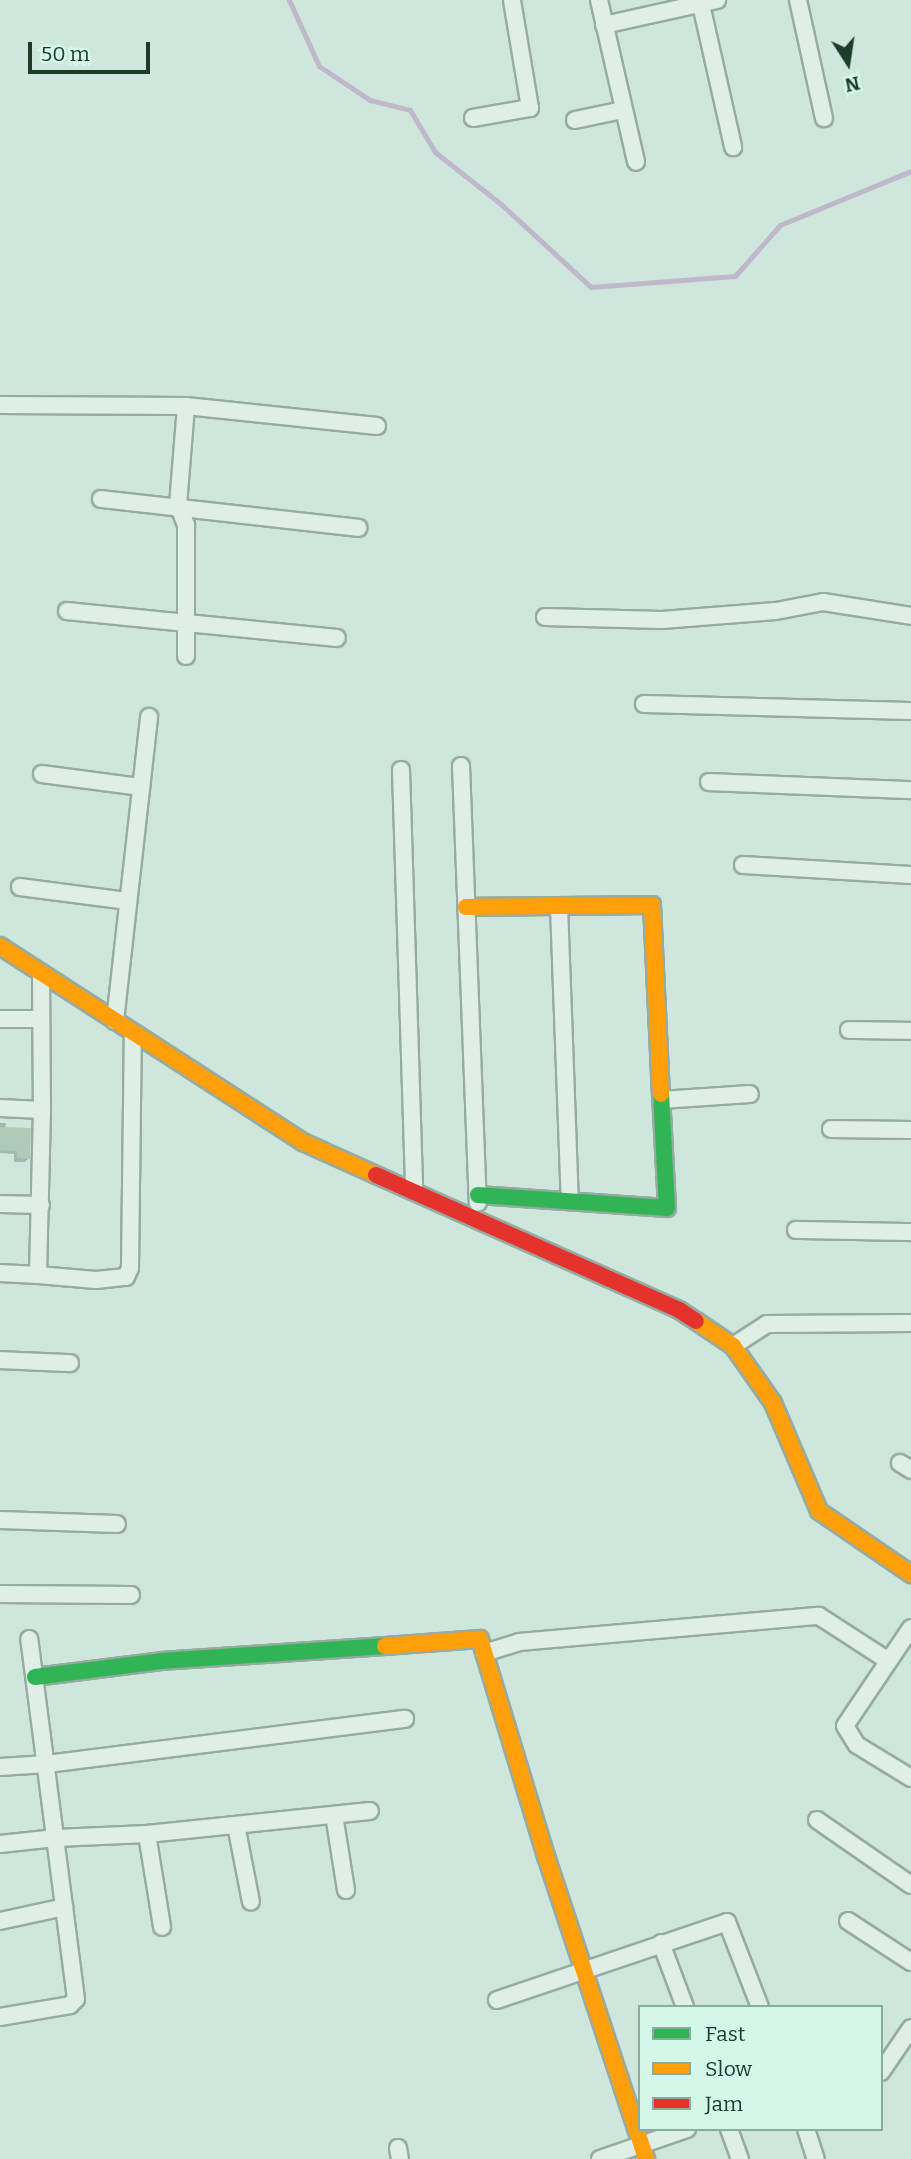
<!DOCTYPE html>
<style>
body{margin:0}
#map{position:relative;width:911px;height:2159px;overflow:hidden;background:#cee6dc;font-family:Bitter,serif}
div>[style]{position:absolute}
.shadow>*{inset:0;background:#0003}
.stream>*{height:5px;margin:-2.5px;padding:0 2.5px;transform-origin:2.5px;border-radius:2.5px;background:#beb8ca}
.building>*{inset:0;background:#aecab9}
.roads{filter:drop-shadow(2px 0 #96aba1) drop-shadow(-2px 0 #96aba1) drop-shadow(0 2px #96aba1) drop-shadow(0 -2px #96aba1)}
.street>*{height:16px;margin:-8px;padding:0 8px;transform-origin:8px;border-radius:8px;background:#e0eee8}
.fast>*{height:16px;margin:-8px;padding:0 8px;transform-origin:8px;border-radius:8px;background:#30b455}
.slow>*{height:16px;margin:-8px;padding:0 8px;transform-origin:8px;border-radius:8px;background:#ff9f0a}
.jam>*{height:16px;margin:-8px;padding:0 8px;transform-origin:8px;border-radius:8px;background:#e5322d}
span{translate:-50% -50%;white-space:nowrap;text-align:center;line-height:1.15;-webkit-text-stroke:6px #d3f7e9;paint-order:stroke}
.legend{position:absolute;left:638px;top:2005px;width:245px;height:126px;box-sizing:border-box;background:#d3f7e9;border:2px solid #8aac9c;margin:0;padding:9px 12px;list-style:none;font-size:21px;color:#1d3b29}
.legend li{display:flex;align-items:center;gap:14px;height:35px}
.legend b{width:35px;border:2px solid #8aac9c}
.north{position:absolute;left:813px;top:28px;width:70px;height:70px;-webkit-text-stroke:5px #d3f7e9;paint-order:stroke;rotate:168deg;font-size:19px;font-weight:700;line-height:28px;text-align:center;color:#1d3b29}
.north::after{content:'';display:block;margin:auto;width:24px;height:32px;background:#1d3b29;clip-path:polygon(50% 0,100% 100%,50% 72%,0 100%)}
.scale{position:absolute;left:28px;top:42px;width:122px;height:32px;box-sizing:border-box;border:4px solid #1d3b29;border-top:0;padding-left:9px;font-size:21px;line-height:24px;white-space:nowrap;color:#1d3b29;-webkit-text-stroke:5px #d3f7e9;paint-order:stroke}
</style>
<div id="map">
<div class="shadow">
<div style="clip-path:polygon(0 1123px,6px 1123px,5px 1129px,29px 1158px,25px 1162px,14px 1162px,14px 1154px,0 1153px)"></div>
</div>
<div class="stream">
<div style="left:289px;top:0;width:72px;rotate:65.6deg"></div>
<div style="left:319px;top:66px;width:61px;rotate:33.7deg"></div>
<div style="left:370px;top:100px;width:41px;rotate:14deg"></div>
<div style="left:410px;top:110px;width:49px;rotate:59.2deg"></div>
<div style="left:435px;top:152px;width:85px;rotate:38.3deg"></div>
<div style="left:502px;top:205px;width:121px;rotate:42.7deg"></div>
<div style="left:591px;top:287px;width:144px;rotate:-4.4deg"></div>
<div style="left:735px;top:276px;width:68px;rotate:-48.6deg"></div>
<div style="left:780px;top:225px;width:142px;rotate:-22.4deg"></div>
</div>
<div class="building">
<div style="clip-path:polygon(0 1127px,31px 1128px,30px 1159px,17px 1158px,17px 1151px,0 1150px)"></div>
</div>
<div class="roads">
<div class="street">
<div style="left:599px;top:0;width:166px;rotate:77.1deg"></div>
<div style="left:700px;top:0;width:151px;rotate:77.3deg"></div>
<div style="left:798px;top:0;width:121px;rotate:77.6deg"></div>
<div style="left:604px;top:25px;width:116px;rotate:-12.5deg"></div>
<div style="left:473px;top:118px;width:58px;rotate:-10deg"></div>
<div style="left:530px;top:108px;width:109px;rotate:-99.5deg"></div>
<div style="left:575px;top:120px;width:49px;rotate:-11.8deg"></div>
<div style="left:0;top:405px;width:186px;rotate:0.3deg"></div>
<div style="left:186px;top:406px;width:192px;rotate:6deg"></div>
<div style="left:186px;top:406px;width:99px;rotate:94.6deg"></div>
<div style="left:178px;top:505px;width:22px;rotate:68deg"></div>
<div style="left:186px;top:525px;width:131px;rotate:90deg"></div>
<div style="left:101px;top:499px;width:259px;rotate:6.4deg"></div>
<div style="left:67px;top:611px;width:271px;rotate:5.7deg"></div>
<div style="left:545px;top:617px;width:117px;rotate:1.5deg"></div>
<div style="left:662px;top:620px;width:114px;rotate:-4.5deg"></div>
<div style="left:776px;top:611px;width:48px;rotate:-10.8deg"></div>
<div style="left:823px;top:602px;width:89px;rotate:9deg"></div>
<div style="left:644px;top:704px;width:267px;rotate:1.5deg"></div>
<div style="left:461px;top:766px;width:437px;rotate:87.8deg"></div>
<div style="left:401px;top:770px;width:421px;rotate:88.2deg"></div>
<div style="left:42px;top:774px;width:100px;rotate:7.5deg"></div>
<div style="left:709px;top:782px;width:202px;rotate:2.3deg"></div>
<div style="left:743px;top:865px;width:168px;rotate:3.4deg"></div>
<div style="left:20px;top:887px;width:109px;rotate:7.4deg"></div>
<div style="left:559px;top:906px;width:295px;rotate:87.9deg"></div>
<div style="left:41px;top:973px;width:137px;rotate:89.6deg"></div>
<div style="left:0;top:1019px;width:40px"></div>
<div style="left:115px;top:1021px;width:306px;rotate:-83.6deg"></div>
<div style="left:849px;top:1030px;width:62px;rotate:0.9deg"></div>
<div style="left:661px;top:1100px;width:89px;rotate:-3.9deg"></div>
<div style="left:0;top:1108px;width:42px;rotate:2.7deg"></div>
<div style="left:42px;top:1110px;width:165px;rotate:91.4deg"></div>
<div style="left:38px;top:1275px;width:58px;rotate:4.9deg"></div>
<div style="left:96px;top:1280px;width:30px;rotate:-6deg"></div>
<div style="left:126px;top:1277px;width:10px;rotate:-66deg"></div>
<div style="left:130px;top:1268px;width:234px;rotate:-89.3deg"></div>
<div style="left:831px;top:1129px;width:80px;rotate:0.7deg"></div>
<div style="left:0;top:1204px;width:41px;rotate:1.4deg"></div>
<div style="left:796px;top:1230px;width:115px;rotate:1deg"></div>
<div style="left:0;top:1273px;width:38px;rotate:3deg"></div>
<div style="left:733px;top:1346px;width:40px;rotate:-32.9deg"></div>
<div style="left:767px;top:1324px;width:144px;rotate:-0.4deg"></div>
<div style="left:0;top:1360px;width:70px;rotate:2.5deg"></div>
<div style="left:900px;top:1463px;width:13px;rotate:32deg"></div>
<div style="left:0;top:1520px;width:117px;rotate:2deg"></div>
<div style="left:0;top:1594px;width:131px;rotate:0.4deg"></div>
<div style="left:911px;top:1628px;width:118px;rotate:124deg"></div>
<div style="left:845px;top:1726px;width:22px;rotate:58deg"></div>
<div style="left:857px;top:1745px;width:63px;rotate:31.4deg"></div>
<div style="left:484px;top:1653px;width:37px;rotate:-17deg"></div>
<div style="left:519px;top:1642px;width:301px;rotate:-5deg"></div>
<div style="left:819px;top:1616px;width:81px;rotate:32.9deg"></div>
<div style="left:0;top:1767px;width:47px;rotate:-3.7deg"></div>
<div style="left:47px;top:1764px;width:361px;rotate:-7.2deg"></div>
<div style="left:334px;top:1815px;width:76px;rotate:80.9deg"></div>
<div style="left:817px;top:1820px;width:114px;rotate:34.7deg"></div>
<div style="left:236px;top:1825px;width:78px;rotate:79deg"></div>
<div style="left:147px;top:1834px;width:94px;rotate:80.8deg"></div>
<div style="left:0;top:1844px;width:56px;rotate:-6.1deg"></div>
<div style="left:56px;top:1838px;width:91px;rotate:-2.5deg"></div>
<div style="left:147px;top:1834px;width:224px;rotate:-5.9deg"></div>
<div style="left:0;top:1921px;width:66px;rotate:-12.2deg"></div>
<div style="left:848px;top:1921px;width:75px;rotate:33.1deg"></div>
<div style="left:661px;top:1943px;width:68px;rotate:69.4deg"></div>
<div style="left:497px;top:2000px;width:243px;rotate:-18.7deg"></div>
<div style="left:727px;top:1922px;width:91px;rotate:68.8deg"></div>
<div style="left:0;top:2017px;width:71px;rotate:-9.7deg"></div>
<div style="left:70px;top:2005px;width:8px;rotate:-45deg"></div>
<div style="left:76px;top:1999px;width:363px;rotate:-97.4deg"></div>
<div style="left:881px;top:2072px;width:53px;rotate:-55.7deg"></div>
<div style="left:729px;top:2129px;width:32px;rotate:70deg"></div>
<div style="left:806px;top:2129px;width:32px;rotate:72deg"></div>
<div style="left:398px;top:2148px;width:11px;rotate:80deg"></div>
<div style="left:600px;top:2159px;width:92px;rotate:-19deg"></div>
</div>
<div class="fast">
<div style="left:478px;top:1195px;width:189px;rotate:3.9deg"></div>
<div style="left:667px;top:1208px;width:114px;rotate:-93deg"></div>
<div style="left:35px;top:1677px;width:127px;rotate:-7.2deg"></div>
<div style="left:161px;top:1661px;width:225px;rotate:-3.8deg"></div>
</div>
<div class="slow">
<div style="left:466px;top:907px;width:186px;rotate:-0.6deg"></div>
<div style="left:652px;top:905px;width:189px;rotate:87.3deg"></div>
<div style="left:0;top:946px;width:361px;rotate:32.9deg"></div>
<div style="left:303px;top:1142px;width:80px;rotate:24.3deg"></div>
<div style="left:696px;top:1321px;width:45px;rotate:34deg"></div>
<div style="left:733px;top:1346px;width:70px;rotate:54.9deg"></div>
<div style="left:773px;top:1403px;width:117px;rotate:66.9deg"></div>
<div style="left:819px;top:1511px;width:112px;rotate:34.4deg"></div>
<div style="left:385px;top:1646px;width:95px;rotate:-4.2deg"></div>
<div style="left:480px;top:1639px;width:227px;rotate:73.1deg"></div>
<div style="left:546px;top:1856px;width:319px;rotate:71.7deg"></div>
</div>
<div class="jam">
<div style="left:376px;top:1175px;width:332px;rotate:24deg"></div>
<div style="left:679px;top:1310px;width:20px;rotate:33deg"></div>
</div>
</div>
<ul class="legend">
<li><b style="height:9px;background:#30b455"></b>Fast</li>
<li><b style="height:9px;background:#ff9f0a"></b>Slow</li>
<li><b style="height:9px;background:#e5322d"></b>Jam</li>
</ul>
<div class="north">N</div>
<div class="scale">50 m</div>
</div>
